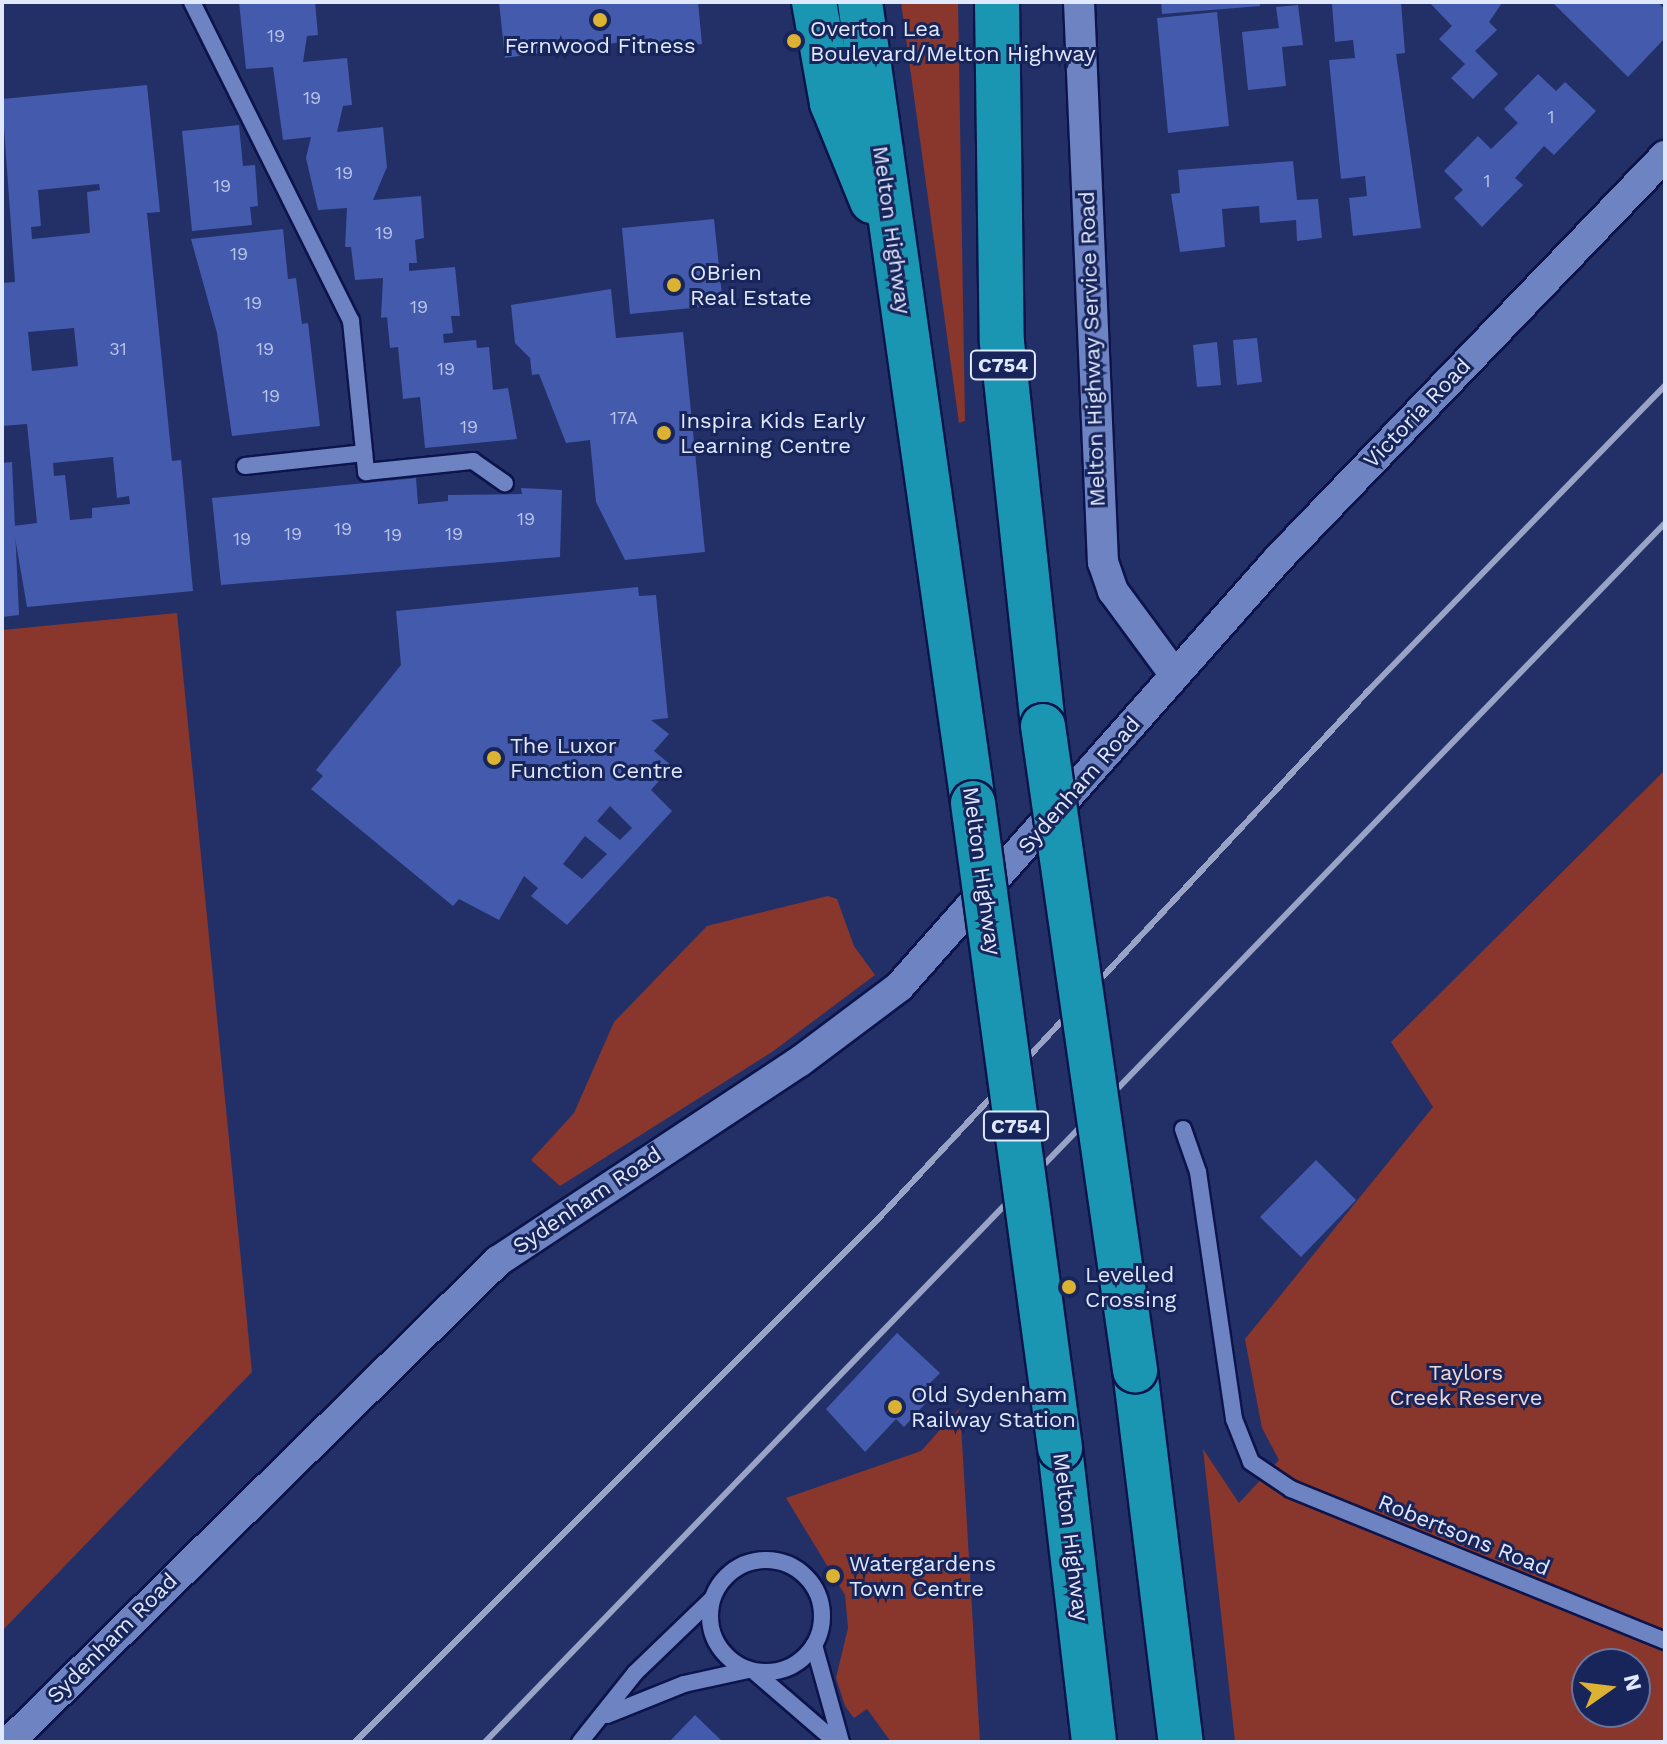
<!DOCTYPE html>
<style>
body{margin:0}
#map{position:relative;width:1667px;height:1744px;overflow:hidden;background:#223067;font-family:"Work Sans",sans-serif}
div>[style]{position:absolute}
.green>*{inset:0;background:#89362c}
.building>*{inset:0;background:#445aac}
.roads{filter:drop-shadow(2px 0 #0c144a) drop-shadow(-2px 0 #0c144a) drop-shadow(0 2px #0c144a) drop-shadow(0 -2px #0c144a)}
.service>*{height:16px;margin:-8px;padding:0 8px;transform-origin:8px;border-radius:8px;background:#6e83c2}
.service>.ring{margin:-8px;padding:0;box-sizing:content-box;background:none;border:16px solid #6e83c2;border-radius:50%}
.minor>*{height:30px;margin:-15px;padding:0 15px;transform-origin:15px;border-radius:15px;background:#6e83c2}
.trunk>*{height:44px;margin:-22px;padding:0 22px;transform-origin:22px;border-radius:22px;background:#1b96b2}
.rail>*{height:6px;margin:-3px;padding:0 3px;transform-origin:3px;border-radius:3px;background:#99a3c5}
.bridges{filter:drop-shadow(2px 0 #0c144a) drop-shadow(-2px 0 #0c144a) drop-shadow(0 2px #0c144a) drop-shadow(0 -2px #0c144a)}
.trunk-bridge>*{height:44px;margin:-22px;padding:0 22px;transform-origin:22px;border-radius:22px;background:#1b96b2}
.dots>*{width:22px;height:22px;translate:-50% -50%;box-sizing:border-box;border:4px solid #18255b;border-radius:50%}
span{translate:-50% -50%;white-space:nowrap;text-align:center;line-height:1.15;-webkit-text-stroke:6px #18255b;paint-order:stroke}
.number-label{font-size:18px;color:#b9c4e9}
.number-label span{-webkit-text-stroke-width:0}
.shield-label span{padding:2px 6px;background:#18255b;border:2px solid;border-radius:6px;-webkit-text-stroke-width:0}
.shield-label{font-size:20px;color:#e0e8fd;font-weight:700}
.poi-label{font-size:22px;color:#e0e8fd}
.left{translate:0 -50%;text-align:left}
.street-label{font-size:22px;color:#e0e8fd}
.park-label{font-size:22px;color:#f1d5d0}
.frame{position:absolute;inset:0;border:4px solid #e0e8fd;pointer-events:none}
.north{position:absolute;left:1571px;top:1648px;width:80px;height:80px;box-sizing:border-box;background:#18255b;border:2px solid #68739c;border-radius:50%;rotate:76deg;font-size:22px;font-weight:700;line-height:32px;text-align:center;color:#e0e8fd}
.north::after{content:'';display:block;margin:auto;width:28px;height:36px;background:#dcb233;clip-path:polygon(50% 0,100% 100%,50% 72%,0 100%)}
</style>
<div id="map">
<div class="green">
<div style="clip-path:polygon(901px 2px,958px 2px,965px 421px,959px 423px)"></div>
<div style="clip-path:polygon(177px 613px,252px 1372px,2px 1631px,2px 630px)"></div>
<div style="clip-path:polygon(evenodd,1665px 770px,1665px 1742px,1235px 1742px,1203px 1449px,1239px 1503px,1279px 1460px,1262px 1428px,1245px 1339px,1433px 1107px,1391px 1042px,1665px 770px,1587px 1664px,1635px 1664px,1635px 1712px,1587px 1712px,1587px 1664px)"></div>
<div style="clip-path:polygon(828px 896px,837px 899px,854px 946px,875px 975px,772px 1052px,560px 1186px,531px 1160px,574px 1113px,614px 1022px,707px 926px)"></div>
<div style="clip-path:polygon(960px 1408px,980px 1742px,891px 1742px,867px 1709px,854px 1718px,845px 1706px,836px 1678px,848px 1628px,845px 1595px,786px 1498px,921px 1451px)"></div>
</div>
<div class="building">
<div style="clip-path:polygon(239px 2px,315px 2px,318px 35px,307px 36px,303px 62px,347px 58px,352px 105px,343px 106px,337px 132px,383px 127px,387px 167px,373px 200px,421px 196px,424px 238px,415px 240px,417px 263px,409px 263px,409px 271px,455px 267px,460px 316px,451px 316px,453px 333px,443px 334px,444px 343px,476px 340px,477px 348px,489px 347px,493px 390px,508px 388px,517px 439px,425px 448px,420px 397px,403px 399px,398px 347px,390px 348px,387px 317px,381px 318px,383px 278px,355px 280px,351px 247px,345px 247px,347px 208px,318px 210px,306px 158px,311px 137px,283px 140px,273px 67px,246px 69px)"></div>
<div style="clip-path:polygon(499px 2px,698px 2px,702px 44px,653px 49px,652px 38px,505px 58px)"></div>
<div style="clip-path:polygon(1161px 2px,1260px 2px,1260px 6px,1162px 14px)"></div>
<div style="clip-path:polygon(1401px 2px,1405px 53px,1396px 54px,1421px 228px,1353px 236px,1349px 198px,1367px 196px,1365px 176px,1341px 179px,1329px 60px,1355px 58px,1353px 40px,1335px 42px,1332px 4px)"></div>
<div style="clip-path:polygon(1429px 2px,1502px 3px,1489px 22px,1497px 30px,1475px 51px,1498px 74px,1473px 99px,1451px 78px,1465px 64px,1439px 39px,1452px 26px)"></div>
<div style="clip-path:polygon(1552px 2px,1657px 2px,1665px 9px,1665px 38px,1628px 77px)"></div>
<div style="clip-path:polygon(1298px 5px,1303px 45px,1282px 47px,1286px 86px,1248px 90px,1242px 32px,1279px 28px,1276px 7px)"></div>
<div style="clip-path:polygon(1217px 12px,1229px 126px,1168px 133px,1157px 18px)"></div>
<div style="clip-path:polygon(1538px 74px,1556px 91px,1565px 82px,1596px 111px,1554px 155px,1544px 146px,1515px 178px,1523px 185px,1482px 227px,1454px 198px,1463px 190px,1444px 171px,1478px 136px,1491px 149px,1518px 123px,1504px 109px)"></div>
<div style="clip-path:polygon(evenodd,147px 85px,160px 212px,147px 213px,172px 461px,181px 460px,193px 591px,27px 607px,13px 526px,37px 523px,27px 424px,2px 426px,2px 283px,15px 282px,2px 99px,147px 85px,99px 184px,100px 190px,87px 192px,90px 233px,32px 239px,31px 227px,41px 226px,38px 190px,99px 184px,147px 85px,74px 328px,78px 366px,32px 371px,28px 332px,74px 328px,147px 85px,113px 457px,117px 498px,129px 496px,130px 504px,92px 508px,92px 518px,70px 520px,65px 475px,54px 476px,53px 463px,113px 457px)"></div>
<div style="clip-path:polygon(239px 125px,243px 166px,255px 165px,258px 206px,250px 207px,252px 225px,192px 231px,182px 131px)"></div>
<div style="clip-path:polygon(1293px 161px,1297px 200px,1318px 199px,1322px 238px,1297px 241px,1296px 220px,1260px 223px,1259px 206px,1222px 209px,1225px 247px,1180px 252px,1171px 194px,1180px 193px,1178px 170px)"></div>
<div style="clip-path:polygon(714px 219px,723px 305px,630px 314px,622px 228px)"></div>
<div style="clip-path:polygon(283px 229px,288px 279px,296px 278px,302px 324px,308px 323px,320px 426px,232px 436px,217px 333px,191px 239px)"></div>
<div style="clip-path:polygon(611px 289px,616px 338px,683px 332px,705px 552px,625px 560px,596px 502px,590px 440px,566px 443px,539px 374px,532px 375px,530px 358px,515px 343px,511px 305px)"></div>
<div style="clip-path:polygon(1257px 338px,1262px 382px,1237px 385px,1233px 340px)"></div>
<div style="clip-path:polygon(1217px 342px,1221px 385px,1197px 387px,1193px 345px)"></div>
<div style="clip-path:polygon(12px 462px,19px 615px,2px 617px,2px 463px)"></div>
<div style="clip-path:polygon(416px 478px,418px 504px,448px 501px,448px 495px,522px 494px,521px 488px,562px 490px,560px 557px,221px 585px,212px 498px)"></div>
<div style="clip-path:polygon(evenodd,638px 587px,639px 596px,656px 595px,668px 718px,651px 720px,669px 734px,654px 751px,672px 766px,651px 790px,672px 811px,567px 925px,531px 896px,538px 888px,524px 876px,499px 920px,459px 899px,453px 906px,311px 789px,323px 776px,316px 770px,401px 665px,396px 611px,638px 587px,610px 806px,632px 828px,620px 840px,597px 821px,610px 806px,638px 587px,585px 836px,607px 854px,582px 879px,563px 864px,585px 836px)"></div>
<div style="clip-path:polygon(1316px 1160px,1356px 1200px,1301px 1257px,1260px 1217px)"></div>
<div style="clip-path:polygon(897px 1333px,940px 1373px,926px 1387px,933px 1395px,904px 1427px,896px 1419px,865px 1452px,826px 1409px)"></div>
<div style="clip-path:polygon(695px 1715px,723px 1742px,669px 1742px)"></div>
</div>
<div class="roads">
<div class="service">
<div style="left:192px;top:2px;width:356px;rotate:63.5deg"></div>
<div style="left:351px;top:321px;width:152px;rotate:84.3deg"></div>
<div style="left:366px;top:472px;width:108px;rotate:-5.9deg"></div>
<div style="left:473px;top:461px;width:39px;rotate:35deg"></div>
<div style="left:245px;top:466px;width:120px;rotate:-6.2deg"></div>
<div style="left:1183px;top:1129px;width:46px;rotate:70.8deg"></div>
<div style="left:1198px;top:1172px;width:250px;rotate:81.7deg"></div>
<div style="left:1234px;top:1419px;width:46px;rotate:68.4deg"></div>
<div style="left:1251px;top:1462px;width:48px;rotate:34deg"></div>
<div style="left:1291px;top:1489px;width:404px;rotate:22.1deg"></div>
<div class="ring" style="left:710px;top:1560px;width:96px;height:96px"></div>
<div style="left:814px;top:1645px;width:101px;rotate:74.4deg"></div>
<div style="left:756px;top:1673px;width:106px;rotate:40.8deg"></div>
<div style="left:607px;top:1715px;width:83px;rotate:-21.9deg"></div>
<div style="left:684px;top:1684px;width:66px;rotate:-12.3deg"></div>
<div style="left:580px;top:1742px;width:88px;rotate:-51.4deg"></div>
<div style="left:635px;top:1673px;width:107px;rotate:-43.9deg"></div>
</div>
<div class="minor">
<div style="left:1079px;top:2px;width:561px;rotate:87.55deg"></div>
<div style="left:1103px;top:562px;width:31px;rotate:71deg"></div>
<div style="left:1113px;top:591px;width:104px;rotate:53.6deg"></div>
<div style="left:9px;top:1742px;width:686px;rotate:-44.53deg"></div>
<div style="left:498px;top:1261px;width:361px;rotate:-33.5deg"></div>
<div style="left:799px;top:1062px;width:125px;rotate:-36.9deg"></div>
<div style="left:899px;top:987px;width:572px;rotate:-48.47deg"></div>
<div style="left:1278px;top:559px;width:559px;rotate:-46.16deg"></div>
</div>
<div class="trunk">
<div style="left:814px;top:2px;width:103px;rotate:79.9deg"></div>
<div style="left:832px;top:103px;width:106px;rotate:67.8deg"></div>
<div style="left:860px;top:2px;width:809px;rotate:81.97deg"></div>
<div style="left:997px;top:2px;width:340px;rotate:89.2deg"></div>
<div style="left:1002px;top:342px;width:386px;rotate:83.9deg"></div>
<div style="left:1135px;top:1370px;width:375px;rotate:83deg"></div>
<div style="left:1060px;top:1448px;width:296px;rotate:83.4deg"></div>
</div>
</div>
<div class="rail">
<div style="left:355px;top:1742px;width:741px;rotate:-45deg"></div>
<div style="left:879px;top:1218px;width:719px;rotate:-47.14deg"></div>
<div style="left:1368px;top:691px;width:426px;rotate:-45.8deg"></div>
<div style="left:485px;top:1742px;width:1697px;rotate:-45.93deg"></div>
</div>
<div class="bridges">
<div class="trunk-bridge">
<div style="left:1043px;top:726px;width:651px;rotate:81.87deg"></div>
<div style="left:973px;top:803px;width:651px;rotate:82.32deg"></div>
</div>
</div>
<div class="dots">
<div style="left:600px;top:20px;background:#dcb233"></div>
<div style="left:794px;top:41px;background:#dcb233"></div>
<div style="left:674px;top:285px;background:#dcb233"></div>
<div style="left:664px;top:433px;background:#dcb233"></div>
<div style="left:494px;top:758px;background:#dcb233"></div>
<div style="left:1069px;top:1287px;background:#dcb233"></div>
<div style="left:895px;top:1407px;background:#dcb233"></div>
<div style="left:833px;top:1576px;background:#dcb233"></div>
</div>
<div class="number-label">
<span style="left:276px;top:36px">19</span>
<span style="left:312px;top:98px">19</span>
<span style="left:1551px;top:117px">1</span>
<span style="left:344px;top:173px">19</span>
<span style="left:1487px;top:181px">1</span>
<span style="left:222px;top:186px">19</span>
<span style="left:384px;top:233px">19</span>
<span style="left:239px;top:254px">19</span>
<span style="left:253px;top:303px">19</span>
<span style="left:419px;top:307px">19</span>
<span style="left:118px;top:349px">31</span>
<span style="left:265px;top:349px">19</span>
<span style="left:446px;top:369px">19</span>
<span style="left:271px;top:396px">19</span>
<span style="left:624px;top:418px">17A</span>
<span style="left:469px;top:427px">19</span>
<span style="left:526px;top:519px">19</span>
<span style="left:343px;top:529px">19</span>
<span style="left:293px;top:534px">19</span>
<span style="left:454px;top:534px">19</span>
<span style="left:393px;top:535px">19</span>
<span style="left:242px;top:539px">19</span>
</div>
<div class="shield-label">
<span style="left:1003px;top:365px">C754</span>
<span style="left:1016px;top:1126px">C754</span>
</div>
<div class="poi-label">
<span class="left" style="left:810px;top:41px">Overton Lea<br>Boulevard/Melton Highway</span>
<span style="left:600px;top:46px">Fernwood Fitness</span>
<span class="left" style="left:690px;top:285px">OBrien<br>Real Estate</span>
<span class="left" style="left:680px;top:433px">Inspira Kids Early<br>Learning Centre</span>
<span class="left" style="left:510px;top:758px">The Luxor<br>Function Centre</span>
<span class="left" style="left:1085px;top:1287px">Levelled<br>Crossing</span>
<span class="left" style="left:911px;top:1407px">Old Sydenham<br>Railway Station</span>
<span class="left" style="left:849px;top:1576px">Watergardens<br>Town Centre</span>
</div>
<div class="street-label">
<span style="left:892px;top:230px;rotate:82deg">Melton Highway</span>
<span style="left:1092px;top:349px;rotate:-92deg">Melton Highway Service Road</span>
<span style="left:1417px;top:413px;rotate:-46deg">Victoria Road</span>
<span style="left:1079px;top:785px;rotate:-49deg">Sydenham Road</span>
<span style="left:982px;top:871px;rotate:82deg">Melton Highway</span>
<span style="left:587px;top:1200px;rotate:-34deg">Sydenham Road</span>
<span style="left:1464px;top:1535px;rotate:22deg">Robertsons Road</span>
<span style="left:1071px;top:1537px;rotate:83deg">Melton Highway</span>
<span style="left:112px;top:1638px;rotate:-45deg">Sydenham Road</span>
</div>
<div class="park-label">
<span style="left:1466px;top:1385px">Taylors<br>Creek Reserve</span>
</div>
<div class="frame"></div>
<div class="north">N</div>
</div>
